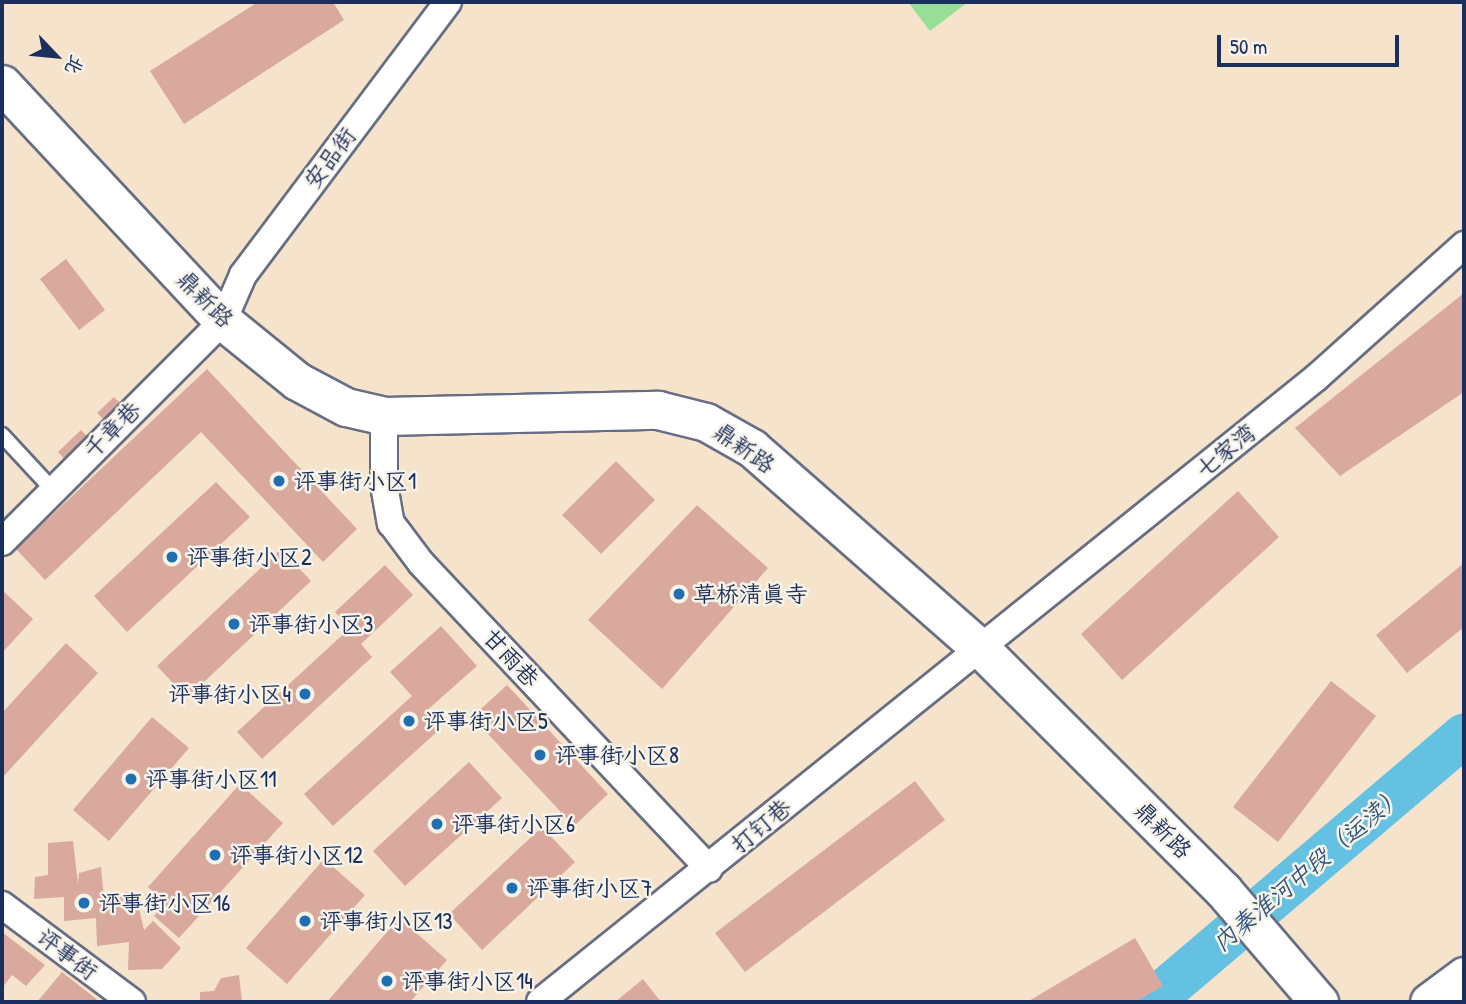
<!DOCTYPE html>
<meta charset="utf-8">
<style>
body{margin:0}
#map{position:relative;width:1466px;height:1004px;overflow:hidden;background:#f5e3cb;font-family:"Patrick Hand","LXGW WenKai TC",sans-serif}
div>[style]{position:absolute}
.green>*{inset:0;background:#97de97}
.river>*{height:44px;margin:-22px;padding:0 22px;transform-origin:22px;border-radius:22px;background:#64c1e2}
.building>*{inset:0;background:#daa99d}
.roads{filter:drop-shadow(2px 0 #676e84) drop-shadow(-2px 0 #676e84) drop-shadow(0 2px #676e84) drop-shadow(0 -2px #676e84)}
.lane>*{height:14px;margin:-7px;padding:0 7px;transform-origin:7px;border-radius:7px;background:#fff}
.street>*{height:26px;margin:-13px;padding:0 13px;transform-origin:13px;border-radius:13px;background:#fff}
.secondary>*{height:37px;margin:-18.5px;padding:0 18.5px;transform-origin:18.5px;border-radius:18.5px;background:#fff}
.dots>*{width:19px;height:19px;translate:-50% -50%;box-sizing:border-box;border:4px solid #f7f3e8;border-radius:50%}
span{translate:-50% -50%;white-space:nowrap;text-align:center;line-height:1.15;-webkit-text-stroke:5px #f7f3e8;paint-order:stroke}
.street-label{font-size:23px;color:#1b2f5e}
.poi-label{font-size:23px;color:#1b2f5e}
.left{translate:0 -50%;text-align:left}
.right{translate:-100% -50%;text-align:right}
.water-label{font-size:24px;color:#2d547f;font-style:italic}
.frame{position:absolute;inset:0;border:4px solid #1b2f5e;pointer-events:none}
.north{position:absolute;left:21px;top:21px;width:70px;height:70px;-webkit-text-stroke:5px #f7f3e8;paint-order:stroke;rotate:116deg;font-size:19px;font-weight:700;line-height:28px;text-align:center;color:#1b2f5e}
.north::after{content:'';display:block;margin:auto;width:24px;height:32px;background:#1b2f5e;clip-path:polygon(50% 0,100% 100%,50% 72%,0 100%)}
.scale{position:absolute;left:1217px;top:35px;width:182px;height:32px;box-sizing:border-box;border:4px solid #1b2f5e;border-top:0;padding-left:9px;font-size:21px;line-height:24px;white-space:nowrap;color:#1b2f5e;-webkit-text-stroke:5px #f7f3e8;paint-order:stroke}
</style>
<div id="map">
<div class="green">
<div style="clip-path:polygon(908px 2px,968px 2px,930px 31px)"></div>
</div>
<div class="river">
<div style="left:1151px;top:1002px;width:411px;rotate:-40.4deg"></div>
</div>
<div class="building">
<div style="clip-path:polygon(258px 2px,333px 2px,344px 20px,184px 124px,150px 71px)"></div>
<div style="clip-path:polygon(66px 259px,105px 310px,79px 330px,40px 279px)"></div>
<div style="clip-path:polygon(1464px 293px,1464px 392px,1340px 476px,1295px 428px)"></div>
<div style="clip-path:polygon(207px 369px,357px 529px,323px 562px,201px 432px,45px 580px,16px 549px)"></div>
<div style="clip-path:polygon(114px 397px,126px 409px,109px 425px,97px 413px)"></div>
<div style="clip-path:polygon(81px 430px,93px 442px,70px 465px,58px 452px)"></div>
<div style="clip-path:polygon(616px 461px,655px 500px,601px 554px,562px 515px)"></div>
<div style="clip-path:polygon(216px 482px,250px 517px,127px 632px,94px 596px)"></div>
<div style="clip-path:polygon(1238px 491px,1279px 537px,1122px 680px,1081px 634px)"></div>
<div style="clip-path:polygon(697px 505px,768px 568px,662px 689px,588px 620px)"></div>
<div style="clip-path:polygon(281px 549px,311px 581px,187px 698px,157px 666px)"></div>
<div style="clip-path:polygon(1464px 563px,1464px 627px,1407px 673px,1376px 635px)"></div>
<div style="clip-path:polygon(385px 565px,413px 595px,361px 644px,372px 657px,262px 759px,237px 732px,350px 628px,335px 612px)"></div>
<div style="clip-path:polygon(2px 590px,33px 619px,2px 653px)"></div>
<div style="clip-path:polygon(441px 626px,477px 666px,425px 712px,440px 729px,333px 826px,304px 794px,412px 696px,390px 672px)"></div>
<div style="clip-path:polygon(66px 643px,98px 673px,2px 778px,2px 713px)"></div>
<div style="clip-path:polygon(1331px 681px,1376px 716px,1278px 842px,1233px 807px)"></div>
<div style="clip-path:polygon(507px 685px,608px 794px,574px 826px,472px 717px)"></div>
<div style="clip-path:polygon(152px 717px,189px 748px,109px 841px,73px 810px)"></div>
<div style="clip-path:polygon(469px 762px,502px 798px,405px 886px,373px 851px)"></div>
<div style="clip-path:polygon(915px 781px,945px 820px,745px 972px,715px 933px)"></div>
<div style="clip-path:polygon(240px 784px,283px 823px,179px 938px,154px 916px,166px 903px,148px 887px)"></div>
<div style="clip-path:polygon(542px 827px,575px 862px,482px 950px,449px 914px)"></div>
<div style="clip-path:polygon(73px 841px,78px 884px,79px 873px,101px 867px,105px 908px,112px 907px,111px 895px,135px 891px,144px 930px,153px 921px,181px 948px,162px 969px,128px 970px,129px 942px,97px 946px,96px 918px,64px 921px,64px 897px,34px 899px,35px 877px,48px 875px,48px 843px)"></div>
<div style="clip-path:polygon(324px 859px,365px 895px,287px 984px,246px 948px)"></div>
<div style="clip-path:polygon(399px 918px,447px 960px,410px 1002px,327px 1002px)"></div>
<div style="clip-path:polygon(2px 932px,45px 965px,26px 986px,12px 975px,2px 988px)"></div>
<div style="clip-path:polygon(1135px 938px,1163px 986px,1135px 1002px,1027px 1002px)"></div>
<div style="clip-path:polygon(62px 972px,100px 1002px,37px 1002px)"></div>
<div style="clip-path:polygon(239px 975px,242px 1002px,200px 1002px,200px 992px,214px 991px,221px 978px)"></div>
<div style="clip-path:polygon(643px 979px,661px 1002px,615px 1002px)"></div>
</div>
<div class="roads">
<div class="lane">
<div style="left:2px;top:435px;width:74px;rotate:47.2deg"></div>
</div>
<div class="street">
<div style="left:384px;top:416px;width:69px;rotate:90deg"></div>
<div style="left:384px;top:485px;width:39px;rotate:80deg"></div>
<div style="left:391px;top:523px;width:50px;rotate:53.1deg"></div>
<div style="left:421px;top:563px;width:420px;rotate:46.7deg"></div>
<div style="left:2px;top:542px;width:313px;rotate:-45deg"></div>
<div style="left:223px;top:321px;width:50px;rotate:-66.5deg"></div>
<div style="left:243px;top:275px;width:341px;rotate:-53.1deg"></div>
<div style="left:2px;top:905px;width:162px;rotate:36.7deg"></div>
<div style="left:540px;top:1002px;width:997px;rotate:-38.81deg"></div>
<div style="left:1317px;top:377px;width:198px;rotate:-41.9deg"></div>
</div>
<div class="secondary">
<div style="left:2px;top:84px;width:324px;rotate:47deg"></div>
<div style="left:223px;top:321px;width:95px;rotate:39deg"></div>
<div style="left:297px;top:381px;width:55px;rotate:28deg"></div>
<div style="left:346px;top:407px;width:39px;rotate:13deg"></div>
<div style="left:384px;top:416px;width:274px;rotate:-1.3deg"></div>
<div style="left:658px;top:410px;width:49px;rotate:14deg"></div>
<div style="left:706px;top:422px;width:53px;rotate:29.5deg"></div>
<div style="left:752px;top:448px;width:305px;rotate:41.3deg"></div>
<div style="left:981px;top:649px;width:342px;rotate:44.9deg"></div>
<div style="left:1223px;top:890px;width:148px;rotate:49.4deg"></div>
<div style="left:1429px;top:1002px;width:44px;rotate:-36.6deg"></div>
</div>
</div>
<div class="dots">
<div style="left:279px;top:481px;background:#1f6fb2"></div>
<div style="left:172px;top:557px;background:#1f6fb2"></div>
<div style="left:679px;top:594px;background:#1f6fb2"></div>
<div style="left:234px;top:624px;background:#1f6fb2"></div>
<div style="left:305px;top:694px;background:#1f6fb2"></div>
<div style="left:409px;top:721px;background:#1f6fb2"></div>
<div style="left:540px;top:755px;background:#1f6fb2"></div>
<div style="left:131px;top:779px;background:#1f6fb2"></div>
<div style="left:437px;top:824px;background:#1f6fb2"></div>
<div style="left:215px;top:855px;background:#1f6fb2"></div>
<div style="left:512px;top:888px;background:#1f6fb2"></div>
<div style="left:84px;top:903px;background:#1f6fb2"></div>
<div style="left:305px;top:921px;background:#1f6fb2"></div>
<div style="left:387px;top:981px;background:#1f6fb2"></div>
</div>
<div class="street-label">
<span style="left:330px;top:158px;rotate:-53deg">安品街</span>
<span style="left:205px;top:299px;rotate:45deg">鼎新路</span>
<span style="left:112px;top:430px;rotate:-45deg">千章巷</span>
<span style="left:744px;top:448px;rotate:35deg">鼎新路</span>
<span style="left:1226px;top:451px;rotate:-39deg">七家湾</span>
<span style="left:511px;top:658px;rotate:47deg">甘雨巷</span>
<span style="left:761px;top:826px;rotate:-40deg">打钉巷</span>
<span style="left:1163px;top:830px;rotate:45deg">鼎新路</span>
<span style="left:67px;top:954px;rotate:37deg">评事街</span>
</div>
<div class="poi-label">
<span class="left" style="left:293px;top:481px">评事街小区1</span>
<span class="left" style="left:186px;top:557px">评事街小区2</span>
<span class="left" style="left:693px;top:594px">草桥清真寺</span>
<span class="left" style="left:248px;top:624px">评事街小区3</span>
<span class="right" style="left:291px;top:694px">评事街小区4</span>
<span class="left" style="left:423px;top:721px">评事街小区5</span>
<span class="left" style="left:554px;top:755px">评事街小区8</span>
<span class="left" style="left:145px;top:779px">评事街小区11</span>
<span class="left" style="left:451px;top:824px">评事街小区6</span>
<span class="left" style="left:229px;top:855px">评事街小区12</span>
<span class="left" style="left:526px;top:888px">评事街小区7</span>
<span class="left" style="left:98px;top:903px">评事街小区16</span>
<span class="left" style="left:319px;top:921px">评事街小区13</span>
<span class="left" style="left:401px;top:981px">评事街小区14</span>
</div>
<div class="water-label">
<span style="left:1308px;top:869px;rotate:-40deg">内秦淮河中段（运渎）</span>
</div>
<div class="frame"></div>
<div class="north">北</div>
<div class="scale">50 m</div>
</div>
